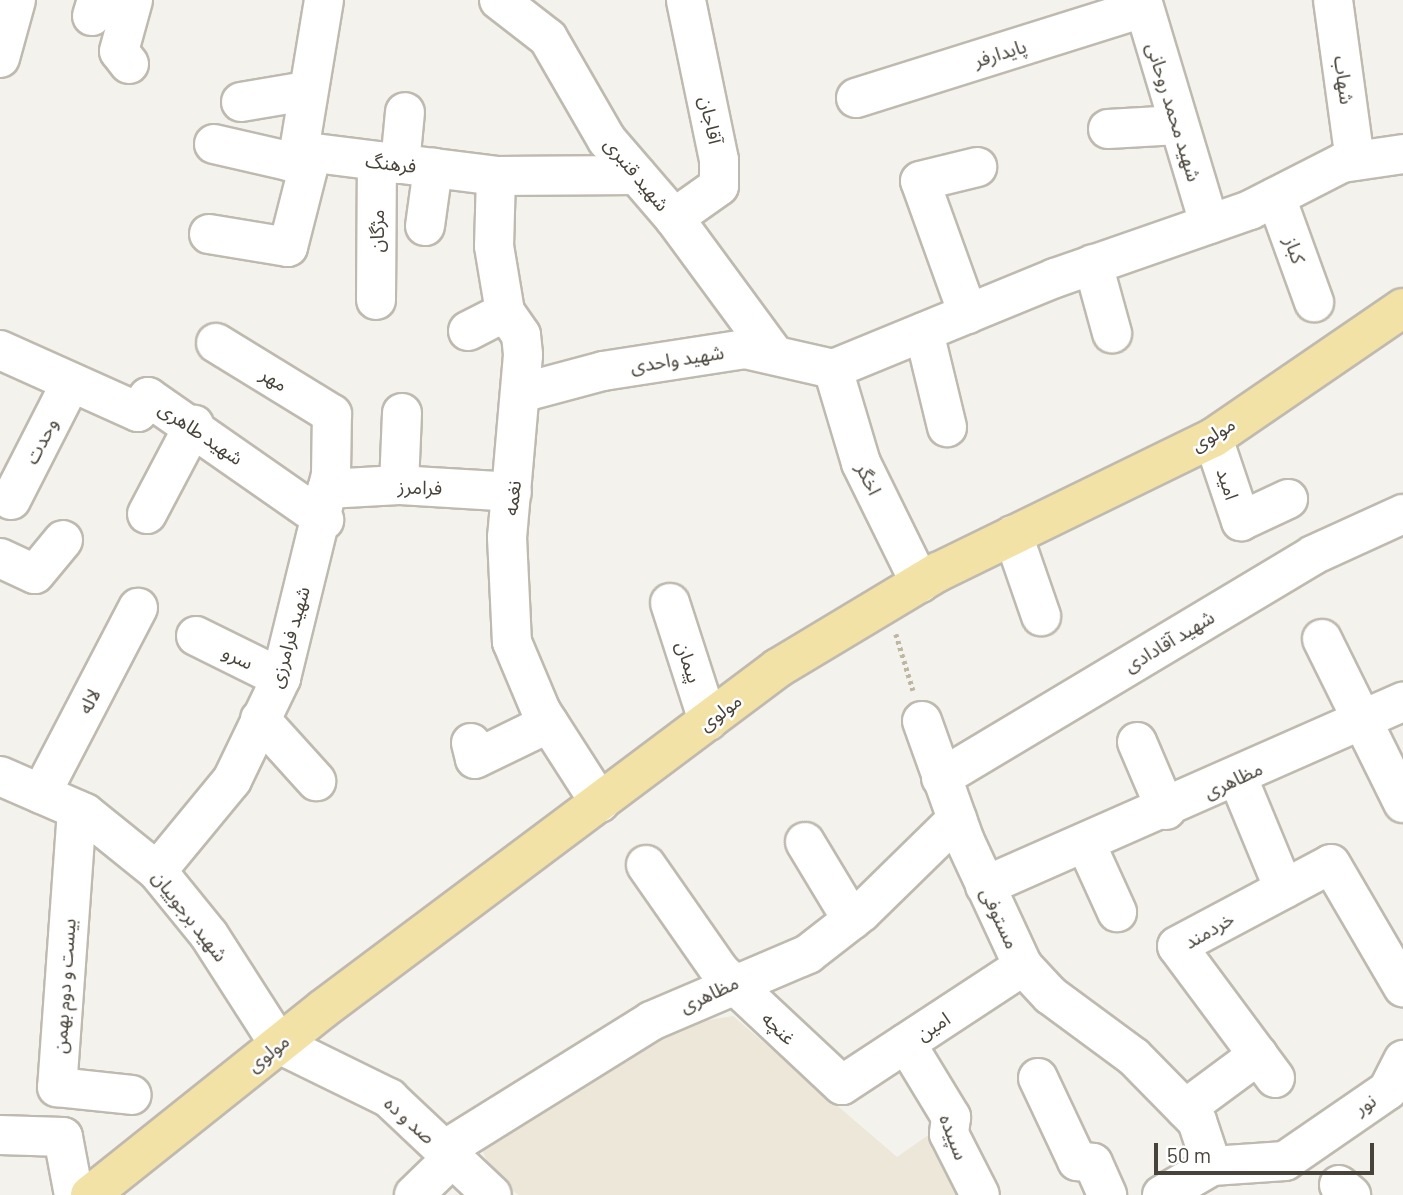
<!DOCTYPE html>
<meta charset="utf-8">
<style>
body{margin:0}
#map{position:relative;width:1403px;height:1195px;overflow:hidden;background:#f4f2ec;font-family:Barlow,"Noto Sans Arabic",sans-serif}
div>[style]{position:absolute}
.education>*{inset:0;background:#ece7d8}
.path>*{height:4.5px;margin-top:-2.25px;transform-origin:0;background:repeating-linear-gradient(90deg,#bfb6a2 0 3.5px,transparent 0 7px)}
.roads{filter:drop-shadow(2px 0 #bfbaaf) drop-shadow(-2px 0 #bfbaaf) drop-shadow(0 2px #bfbaaf) drop-shadow(0 -2px #bfbaaf)}
.minor>*{height:38px;margin:-19px;padding:0 19px;transform-origin:19px;border-radius:19px;background:#fff}
.major>*{height:38px;margin:-19px;padding:0 19px;transform-origin:19px;border-radius:19px;background:#f3e2a6}
span{translate:-50% -50%;white-space:nowrap;text-align:center;line-height:1.15;-webkit-text-stroke:5px #fff;paint-order:stroke}
.street-label{font-size:19px;color:#48433a}
.scale{position:absolute;left:1154px;top:1143px;width:220px;height:32px;box-sizing:border-box;border:4px solid #48433a;border-top:0;padding-left:9px;font-size:21px;line-height:24px;white-space:nowrap;color:#48433a;-webkit-text-stroke:5px #fff;paint-order:stroke}
</style>
<div id="map">
<div class="education">
<div style="clip-path:polygon(733px 1016px,897px 1157px,934px 1131px,965px 1195px,519px 1195px,494px 1178px,481px 1147px,679px 1025px)"></div>
</div>
<div class="path">
<div style="left:896px;top:634px;width:59px;rotate:73.1deg"></div>
</div>
<div class="roads">
<div class="minor">
<div style="left:324px;top:0;width:153px;rotate:99.4deg"></div>
<div style="left:299px;top:151px;width:199px;rotate:7.2deg"></div>
<div style="left:496px;top:176px;width:141px;rotate:-0.4deg"></div>
<div style="left:499px;top:0;width:62px;rotate:37.8deg"></div>
<div style="left:548px;top:38px;width:118px;rotate:60deg"></div>
<div style="left:607px;top:140px;width:103px;rotate:49.3deg"></div>
<div style="left:674px;top:218px;width:167px;rotate:53.7deg"></div>
<div style="left:1142px;top:0;width:234px;rotate:73.3deg"></div>
<div style="left:1333px;top:0;width:162px;rotate:82.2deg"></div>
<div style="left:92px;top:16px;width:17px;rotate:-73deg"></div>
<div style="left:0;top:58px;width:60px;rotate:-74.6deg"></div>
<div style="left:129px;top:64px;width:16px;rotate:-128deg"></div>
<div style="left:119px;top:51px;width:53px;rotate:-74.6deg"></div>
<div style="left:856px;top:98px;width:301px;rotate:-17.4deg"></div>
<div style="left:241px;top:102px;width:66px;rotate:-9.6deg"></div>
<div style="left:1108px;top:129px;width:70px;rotate:-3.3deg"></div>
<div style="left:214px;top:144px;width:76px;rotate:12.9deg"></div>
<div style="left:288px;top:161px;width:15px;rotate:-42deg"></div>
<div style="left:400px;top:164px;width:52px;rotate:-84.5deg"></div>
<div style="left:496px;top:176px;width:70px;rotate:91.6deg"></div>
<div style="left:494px;top:246px;width:67px;rotate:80.5deg"></div>
<div style="left:505px;top:312px;width:28px;rotate:55deg"></div>
<div style="left:521px;top:335px;width:20px;rotate:84deg"></div>
<div style="left:523px;top:355px;width:183px;rotate:95deg"></div>
<div style="left:507px;top:537px;width:105px;rotate:87.3deg"></div>
<div style="left:512px;top:642px;width:75px;rotate:67.2deg"></div>
<div style="left:541px;top:711px;width:109px;rotate:57.3deg"></div>
<div style="left:1276px;top:197px;width:112px;rotate:70.1deg"></div>
<div style="left:674px;top:218px;width:55px;rotate:-35.4deg"></div>
<div style="left:719px;top:186px;width:26px;rotate:-90deg"></div>
<div style="left:719px;top:160px;width:163px;rotate:-101.7deg"></div>
<div style="left:425px;top:226px;width:59px;rotate:-82.1deg"></div>
<div style="left:209px;top:234px;width:80px;rotate:9.3deg"></div>
<div style="left:288px;top:247px;width:97px;rotate:-75.7deg"></div>
<div style="left:1093px;top:264px;width:72px;rotate:74.6deg"></div>
<div style="left:376px;top:300px;width:139px;rotate:-89.6deg"></div>
<div style="left:968px;top:314px;width:141px;rotate:-109.8deg"></div>
<div style="left:920px;top:181px;width:59px;rotate:-13.8deg"></div>
<div style="left:468px;top:331px;width:42px;rotate:-27.2deg"></div>
<div style="left:924px;top:332px;width:98px;rotate:76.4deg"></div>
<div style="left:0;top:350px;width:151px;rotate:24.2deg"></div>
<div style="left:138px;top:412px;width:18px;rotate:-56deg"></div>
<div style="left:148px;top:397px;width:215px;rotate:34.9deg"></div>
<div style="left:833px;top:369px;width:240px;rotate:-22.3deg"></div>
<div style="left:1055px;top:278px;width:207px;rotate:-19.2deg"></div>
<div style="left:1250px;top:210px;width:103px;rotate:-27.1deg"></div>
<div style="left:1342px;top:163px;width:62px;rotate:-8.4deg"></div>
<div style="left:833px;top:369px;width:98px;rotate:73.4deg"></div>
<div style="left:861px;top:463px;width:134px;rotate:63.8deg"></div>
<div style="left:521px;top:393px;width:85px;rotate:-15deg"></div>
<div style="left:603px;top:371px;width:144px;rotate:-8.8deg"></div>
<div style="left:745px;top:349px;width:90px;rotate:12.8deg"></div>
<div style="left:1213px;top:438px;width:88px;rotate:71.4deg"></div>
<div style="left:1241px;top:521px;width:52px;rotate:-25.1deg"></div>
<div style="left:399px;top:485px;width:72px;rotate:-87.6deg"></div>
<div style="left:327px;top:489px;width:72px;rotate:-3.2deg"></div>
<div style="left:399px;top:485px;width:113px;rotate:3.5deg"></div>
<div style="left:11px;top:500px;width:132px;rotate:-63deg"></div>
<div style="left:147px;top:514px;width:101px;rotate:-62.2deg"></div>
<div style="left:1013px;top:535px;width:86px;rotate:70.9deg"></div>
<div style="left:0;top:558px;width:38px;rotate:25deg"></div>
<div style="left:35px;top:574px;width:44px;rotate:-50.5deg"></div>
<div style="left:670px;top:603px;width:124px;rotate:72.1deg"></div>
<div style="left:196px;top:636px;width:95px;rotate:26.3deg"></div>
<div style="left:1322px;top:639px;width:183px;rotate:63.7deg"></div>
<div style="left:260px;top:719px;width:84px;rotate:47.9deg"></div>
<div style="left:922px;top:721px;width:127px;rotate:70.3deg"></div>
<div style="left:965px;top:841px;width:138px;rotate:65.1deg"></div>
<div style="left:1023px;top:966px;width:40px;rotate:47deg"></div>
<div style="left:1050px;top:995px;width:104px;rotate:36.4deg"></div>
<div style="left:1134px;top:1057px;width:90px;rotate:45.5deg"></div>
<div style="left:1197px;top:1121px;width:47px;rotate:71.6deg"></div>
<div style="left:1137px;top:742px;width:74px;rotate:66.9deg"></div>
<div style="left:471px;top:743px;width:16px;rotate:76deg"></div>
<div style="left:475px;top:759px;width:82px;rotate:-25.9deg"></div>
<div style="left:0;top:776px;width:93px;rotate:23.5deg"></div>
<div style="left:85px;top:813px;width:92px;rotate:38.9deg"></div>
<div style="left:157px;top:871px;width:82px;rotate:50.9deg"></div>
<div style="left:209px;top:935px;width:130px;rotate:57.3deg"></div>
<div style="left:279px;top:1044px;width:123px;rotate:26.1deg"></div>
<div style="left:389px;top:1098px;width:141px;rotate:43.3deg"></div>
<div style="left:941px;top:778px;width:434px;rotate:-30.9deg"></div>
<div style="left:1313px;top:555px;width:99px;rotate:-24.5deg"></div>
<div style="left:1238px;top:778px;width:120px;rotate:67.5deg"></div>
<div style="left:41px;top:794px;width:210px;rotate:-62.5deg"></div>
<div style="left:77px;top:810px;width:278px;rotate:94.1deg"></div>
<div style="left:57px;top:1087px;width:75px;rotate:6.1deg"></div>
<div style="left:805px;top:842px;width:91px;rotate:58.9deg"></div>
<div style="left:1086px;top:844px;width:75px;rotate:65.5deg"></div>
<div style="left:646px;top:865px;width:129px;rotate:55.1deg"></div>
<div style="left:720px;top:971px;width:167px;rotate:43.1deg"></div>
<div style="left:842px;top:1085px;width:217px;rotate:-33.3deg"></div>
<div style="left:157px;top:871px;width:118px;rotate:-50.5deg"></div>
<div style="left:232px;top:780px;width:113px;rotate:-64.3deg"></div>
<div style="left:281px;top:678px;width:209px;rotate:-76.2deg"></div>
<div style="left:331px;top:475px;width:61px;rotate:-89.1deg"></div>
<div style="left:332px;top:414px;width:136px;rotate:-148.5deg"></div>
<div style="left:985px;top:886px;width:457px;rotate:-23.8deg"></div>
<div style="left:906px;top:1043px;width:87px;rotate:58.7deg"></div>
<div style="left:951px;top:1117px;width:17px;rotate:97deg"></div>
<div style="left:949px;top:1134px;width:68px;rotate:63.1deg"></div>
<div style="left:1038px;top:1078px;width:92px;rotate:64.8deg"></div>
<div style="left:1077px;top:1161px;width:16px;rotate:7deg"></div>
<div style="left:1093px;top:1163px;width:35px;rotate:66deg"></div>
<div style="left:1275px;top:1078px;width:164px;rotate:-126.6deg"></div>
<div style="left:1177px;top:946px;width:174px;rotate:-28deg"></div>
<div style="left:1331px;top:864px;width:143px;rotate:59.7deg"></div>
<div style="left:1185px;top:1109px;width:91px;rotate:-36.5deg"></div>
<div style="left:0;top:1135px;width:63px;rotate:1.8deg"></div>
<div style="left:63px;top:1137px;width:59px;rotate:79.3deg"></div>
<div style="left:444px;top:1150px;width:244px;rotate:-31.9deg"></div>
<div style="left:651px;top:1021px;width:171px;rotate:-23.1deg"></div>
<div style="left:808px;top:954px;width:68px;rotate:-37.9deg"></div>
<div style="left:862px;top:912px;width:133px;rotate:-44.4deg"></div>
<div style="left:1339px;top:1185px;width:16px;rotate:40deg"></div>
<div style="left:414px;top:1195px;width:53px;rotate:-44.2deg"></div>
<div style="left:1162px;top:1195px;width:58px;rotate:-30.1deg"></div>
<div style="left:1212px;top:1166px;width:73px;rotate:-3.9deg"></div>
<div style="left:1285px;top:1161px;width:125px;rotate:-34.6deg"></div>
<div style="left:1388px;top:1090px;width:34px;rotate:-63deg"></div>
</div>
<div class="major">
<div style="left:90px;top:1195px;width:298px;rotate:-38.6deg"></div>
<div style="left:323px;top:1009px;width:569px;rotate:-36.85deg"></div>
<div style="left:778px;top:668px;width:187px;rotate:-31deg"></div>
<div style="left:938px;top:572px;width:306px;rotate:-26deg"></div>
<div style="left:1213px;top:438px;width:230px;rotate:-34.4deg"></div>
</div>
</div>
<div class="street-label">
<span style="left:1000px;top:53px;rotate:-17deg">پایدارفر</span>
<span style="left:1344px;top:80px;rotate:82deg">شهاب</span>
<span style="left:1174px;top:112px;rotate:73deg">شهید محمد روحانی</span>
<span style="left:711px;top:120px;rotate:78deg">آقاجان</span>
<span style="left:391px;top:163px;rotate:7deg">فرهنگ</span>
<span style="left:637px;top:174px;rotate:50deg">شهید قنبری</span>
<span style="left:377px;top:231px;rotate:-90deg">مژگان</span>
<span style="left:1295px;top:250px;rotate:70deg">کباز</span>
<span style="left:677px;top:359px;rotate:-9deg">شهید واحدی</span>
<span style="left:274px;top:379px;rotate:31deg">مهر</span>
<span style="left:201px;top:433px;rotate:34deg">شهید طاهری</span>
<span style="left:1213px;top:434px;rotate:-31deg">مولوی</span>
<span style="left:41px;top:441px;rotate:-63deg">وحدت</span>
<span style="left:869px;top:479px;rotate:65deg">اخگر</span>
<span style="left:1228px;top:484px;rotate:72deg">امید</span>
<span style="left:420px;top:487px;rotate:2deg">فرامرز</span>
<span style="left:512px;top:498px;rotate:-83deg">نغمه</span>
<span style="left:289px;top:637px;rotate:-74deg">شهید فرامرزی</span>
<span style="left:1169px;top:641px;rotate:-31deg">شهید آقادادی</span>
<span style="left:238px;top:657px;rotate:26deg">سرو</span>
<span style="left:689px;top:662px;rotate:72deg">پیمان</span>
<span style="left:89px;top:701px;rotate:-63deg">لاله</span>
<span style="left:720px;top:712px;rotate:-37deg">مولوی</span>
<span style="left:1233px;top:780px;rotate:-25deg">مظاهری</span>
<span style="left:190px;top:916px;rotate:52deg">شهید برجوییان</span>
<span style="left:1000px;top:918px;rotate:65deg">مستوفی</span>
<span style="left:1209px;top:930px;rotate:-30deg">خردمند</span>
<span style="left:64px;top:986px;rotate:-86deg">بیست و دوم بهمن</span>
<span style="left:709px;top:994px;rotate:-25deg">مظاهری</span>
<span style="left:933px;top:1026px;rotate:-33deg">امین</span>
<span style="left:779px;top:1028px;rotate:44deg">غنچه</span>
<span style="left:268px;top:1053px;rotate:-39deg">مولوی</span>
<span style="left:1365px;top:1104px;rotate:-32deg">نور</span>
<span style="left:410px;top:1120px;rotate:42deg">صد و ده</span>
<span style="left:954px;top:1137px;rotate:69deg">سپیده</span>
</div>
<div class="scale">50 m</div>
</div>
